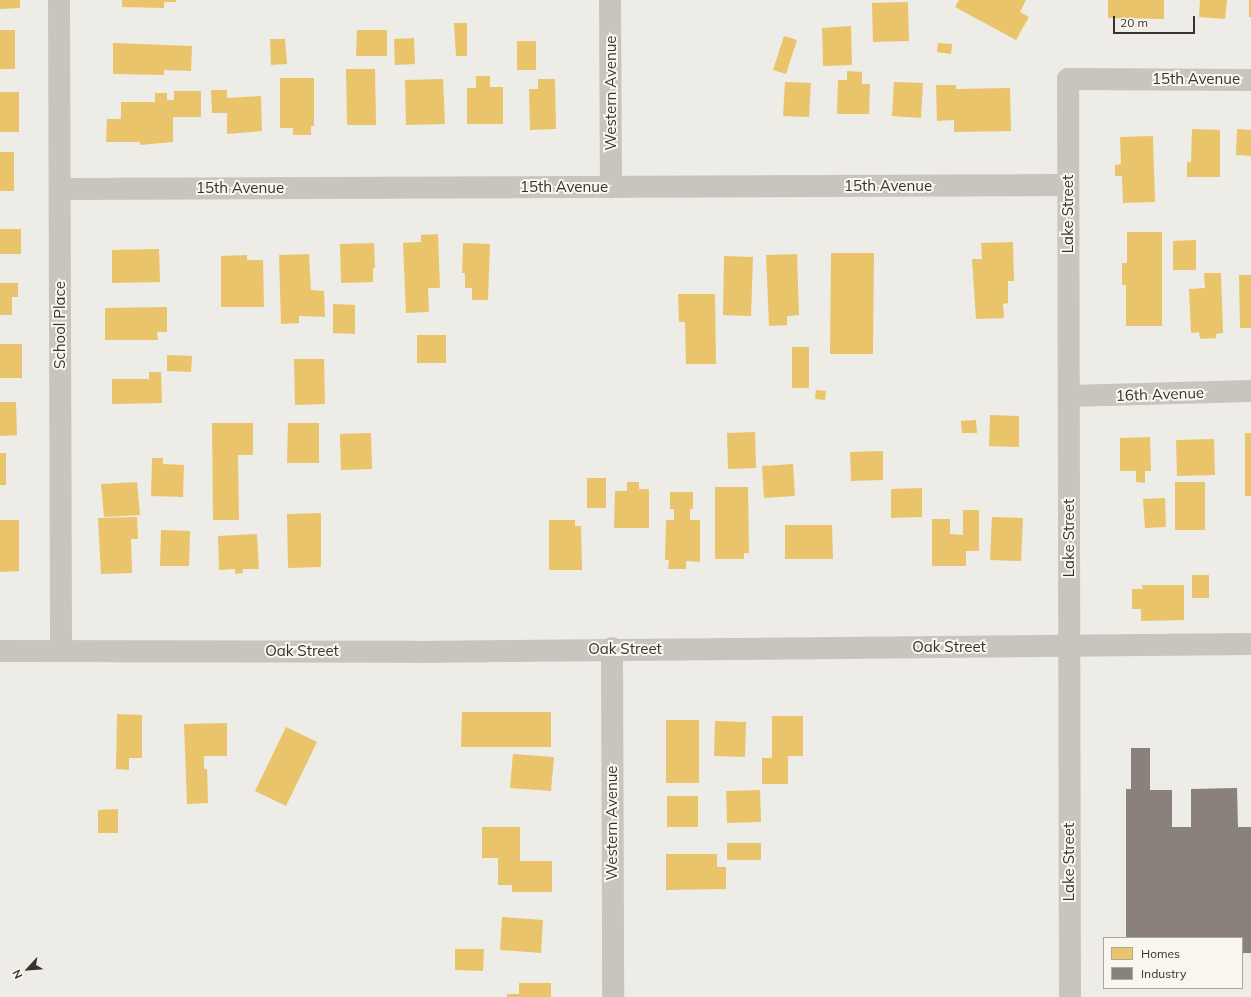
<!DOCTYPE html>
<style>
body{margin:0}
#map{position:relative;width:1251px;height:997px;overflow:hidden;background:#eeece6;font-family:Mulish,sans-serif}
div>[style]{position:absolute}
.homes>*{inset:0;background:#e9c46a}
.industry>*{inset:0;background:#8a817c}
.street>*{height:22px;margin:-11px;padding:0 11px;transform-origin:11px;border-radius:11px;background:#c8c4be}
span{translate:-50% -50%;white-space:nowrap;text-align:center;line-height:1.15;-webkit-text-stroke:4px #f9f6ee;paint-order:stroke}
.street-label{font-size:15px;color:#39322c}
.legend{position:absolute;left:1103px;top:937px;width:140px;height:52px;box-sizing:border-box;background:#f9f6ee;border:1px solid #aca8a0;margin:0;padding:5px 7px;list-style:none;font-size:12px;color:#39322c}
.legend li{display:flex;align-items:center;gap:8px;height:20px}
.legend b{width:20px;border:1px solid #aca8a0}
.north{position:absolute;left:8px;top:949px;width:40px;height:40px;-webkit-text-stroke:3px #f9f6ee;paint-order:stroke;rotate:244deg;font-size:11px;font-weight:700;line-height:16px;text-align:center;color:#39322c}
.north::after{content:'';display:block;margin:auto;width:14px;height:18px;background:#39322c;clip-path:polygon(50% 0,100% 100%,50% 72%,0 100%)}
.scale{position:absolute;left:1113px;top:16px;width:82px;height:18px;box-sizing:border-box;border:2px solid #39322c;border-top:0;padding-left:5px;font-size:12px;line-height:14px;white-space:nowrap;color:#39322c;-webkit-text-stroke:3px #f9f6ee;paint-order:stroke}
</style>
<div id="map">
<div class="homes">
<div style="clip-path:polygon(0 0,20px 0,20px 8px,0 9px)"></div>
<div style="clip-path:polygon(122px 0,176px 0,176px 2px,164px 2px,164px 8px,122px 7px)"></div>
<div style="clip-path:polygon(959px 0,1026px 0,1020px 12px,1029px 17px,1016px 40px,955px 7px)"></div>
<div style="clip-path:polygon(1108px 0,1164px 0,1164px 19px,1108px 18px)"></div>
<div style="clip-path:polygon(1200px 0,1227px 0,1225px 19px,1199px 17px)"></div>
<div style="clip-path:polygon(1249px 0,1251px 0,1251px 17px,1249px 17px)"></div>
<div style="clip-path:polygon(908px 2px,909px 41px,873px 42px,872px 3px)"></div>
<div style="clip-path:polygon(454px 23px,467px 23px,467px 56px,456px 56px)"></div>
<div style="clip-path:polygon(851px 26px,852px 65px,823px 66px,822px 28px)"></div>
<div style="clip-path:polygon(0 30px,15px 30px,15px 69px,0 69px)"></div>
<div style="clip-path:polygon(357px 30px,387px 30px,387px 56px,356px 56px)"></div>
<div style="clip-path:polygon(784px 36px,797px 40px,786px 74px,773px 70px)"></div>
<div style="clip-path:polygon(414px 38px,415px 64px,395px 65px,394px 39px)"></div>
<div style="clip-path:polygon(270px 39px,285px 39px,287px 64px,271px 65px)"></div>
<div style="clip-path:polygon(517px 41px,536px 41px,536px 70px,517px 70px)"></div>
<div style="clip-path:polygon(113px 43px,192px 46px,191px 71px,164px 70px,164px 75px,113px 74px)"></div>
<div style="clip-path:polygon(938px 43px,952px 44px,951px 54px,937px 52px)"></div>
<div style="clip-path:polygon(346px 69px,375px 69px,376px 125px,347px 125px)"></div>
<div style="clip-path:polygon(847px 71px,862px 72px,862px 84px,870px 84px,869px 114px,837px 114px,838px 80px,847px 80px)"></div>
<div style="clip-path:polygon(476px 76px,490px 76px,490px 87px,503px 87px,503px 124px,467px 124px,467px 88px,476px 88px)"></div>
<div style="clip-path:polygon(280px 78px,314px 78px,314px 126px,311px 126px,311px 135px,293px 135px,293px 128px,280px 128px)"></div>
<div style="clip-path:polygon(443px 79px,445px 124px,406px 125px,405px 80px)"></div>
<div style="clip-path:polygon(538px 79px,555px 79px,556px 129px,530px 130px,529px 89px,538px 89px)"></div>
<div style="clip-path:polygon(785px 82px,811px 83px,809px 117px,783px 116px)"></div>
<div style="clip-path:polygon(894px 82px,923px 83px,921px 118px,892px 116px)"></div>
<div style="clip-path:polygon(936px 85px,956px 85px,956px 89px,1010px 88px,1011px 131px,954px 132px,954px 120px,937px 121px)"></div>
<div style="clip-path:polygon(211px 90px,227px 90px,227px 98px,261px 96px,262px 131px,227px 134px,227px 113px,212px 113px)"></div>
<div style="clip-path:polygon(174px 91px,201px 91px,201px 117px,173px 117px,173px 142px,140px 145px,140px 142px,106px 142px,107px 119px,121px 119px,121px 102px,155px 102px,155px 93px,167px 93px,167px 100px,174px 100px)"></div>
<div style="clip-path:polygon(0 92px,19px 92px,19px 132px,0 132px)"></div>
<div style="clip-path:polygon(1192px 129px,1220px 130px,1220px 177px,1187px 177px,1187px 162px,1191px 162px)"></div>
<div style="clip-path:polygon(1237px 129px,1251px 130px,1251px 156px,1236px 155px)"></div>
<div style="clip-path:polygon(1153px 136px,1155px 202px,1123px 203px,1122px 176px,1115px 176px,1115px 165px,1121px 164px,1120px 137px)"></div>
<div style="clip-path:polygon(0 152px,14px 152px,14px 191px,0 191px)"></div>
<div style="clip-path:polygon(0 229px,21px 229px,21px 254px,0 254px)"></div>
<div style="clip-path:polygon(1127px 232px,1162px 232px,1162px 326px,1126px 326px,1126px 285px,1122px 285px,1122px 263px,1127px 263px)"></div>
<div style="clip-path:polygon(438px 234px,440px 288px,428px 288px,429px 312px,406px 313px,403px 243px,421px 242px,421px 235px)"></div>
<div style="clip-path:polygon(1196px 240px,1196px 270px,1173px 270px,1173px 241px)"></div>
<div style="clip-path:polygon(1013px 242px,1014px 281px,1008px 281px,1008px 303px,1003px 304px,1004px 318px,976px 319px,972px 259px,982px 259px,981px 243px)"></div>
<div style="clip-path:polygon(374px 243px,375px 268px,373px 268px,373px 282px,341px 283px,340px 244px)"></div>
<div style="clip-path:polygon(463px 243px,490px 244px,488px 300px,472px 300px,472px 288px,465px 288px,465px 273px,462px 273px)"></div>
<div style="clip-path:polygon(159px 249px,160px 282px,112px 283px,112px 250px)"></div>
<div style="clip-path:polygon(831px 253px,874px 253px,873px 354px,830px 354px)"></div>
<div style="clip-path:polygon(309px 254px,311px 290px,324px 291px,325px 317px,299px 316px,299px 323px,281px 324px,279px 255px)"></div>
<div style="clip-path:polygon(797px 254px,799px 315px,787px 316px,787px 325px,769px 326px,766px 255px)"></div>
<div style="clip-path:polygon(247px 255px,247px 260px,263px 260px,264px 307px,221px 307px,221px 256px)"></div>
<div style="clip-path:polygon(724px 256px,753px 257px,751px 316px,723px 315px)"></div>
<div style="clip-path:polygon(1204px 273px,1221px 273px,1223px 333px,1216px 334px,1216px 338px,1200px 339px,1199px 332px,1191px 333px,1189px 289px,1205px 288px)"></div>
<div style="clip-path:polygon(1239px 275px,1251px 275px,1251px 328px,1240px 328px)"></div>
<div style="clip-path:polygon(0 283px,18px 283px,18px 297px,12px 297px,12px 315px,0 315px)"></div>
<div style="clip-path:polygon(678px 294px,715px 294px,716px 364px,686px 364px,685px 322px,679px 322px)"></div>
<div style="clip-path:polygon(333px 304px,355px 305px,355px 334px,333px 333px)"></div>
<div style="clip-path:polygon(167px 307px,167px 332px,157px 332px,158px 340px,105px 340px,105px 308px)"></div>
<div style="clip-path:polygon(417px 335px,446px 335px,446px 363px,417px 363px)"></div>
<div style="clip-path:polygon(0 344px,22px 344px,22px 378px,0 378px)"></div>
<div style="clip-path:polygon(792px 347px,809px 347px,809px 388px,792px 388px)"></div>
<div style="clip-path:polygon(167px 355px,192px 356px,191px 372px,167px 371px)"></div>
<div style="clip-path:polygon(294px 359px,324px 359px,325px 404px,295px 405px)"></div>
<div style="clip-path:polygon(149px 372px,161px 372px,162px 403px,112px 404px,112px 379px,149px 379px)"></div>
<div style="clip-path:polygon(816px 390px,826px 391px,825px 400px,815px 399px)"></div>
<div style="clip-path:polygon(0 402px,16px 402px,17px 435px,0 436px)"></div>
<div style="clip-path:polygon(990px 415px,1019px 416px,1019px 447px,989px 446px)"></div>
<div style="clip-path:polygon(976px 420px,977px 433px,962px 433px,961px 421px)"></div>
<div style="clip-path:polygon(212px 423px,253px 423px,253px 455px,238px 455px,239px 520px,213px 520px)"></div>
<div style="clip-path:polygon(288px 423px,319px 423px,319px 463px,287px 463px)"></div>
<div style="clip-path:polygon(755px 432px,756px 468px,728px 469px,727px 433px)"></div>
<div style="clip-path:polygon(371px 433px,372px 469px,341px 470px,340px 434px)"></div>
<div style="clip-path:polygon(1245px 433px,1251px 433px,1251px 496px,1245px 496px)"></div>
<div style="clip-path:polygon(1150px 437px,1151px 471px,1145px 471px,1145px 483px,1136px 482px,1136px 471px,1120px 471px,1120px 438px)"></div>
<div style="clip-path:polygon(1214px 439px,1215px 475px,1177px 476px,1176px 440px)"></div>
<div style="clip-path:polygon(883px 451px,883px 480px,851px 481px,850px 452px)"></div>
<div style="clip-path:polygon(0 453px,6px 453px,6px 485px,0 485px)"></div>
<div style="clip-path:polygon(152px 458px,163px 458px,163px 464px,184px 465px,183px 497px,151px 496px)"></div>
<div style="clip-path:polygon(793px 464px,795px 496px,764px 498px,762px 466px)"></div>
<div style="clip-path:polygon(587px 478px,606px 478px,606px 508px,587px 508px)"></div>
<div style="clip-path:polygon(137px 482px,140px 515px,104px 517px,101px 484px)"></div>
<div style="clip-path:polygon(627px 482px,639px 482px,639px 489px,649px 489px,649px 528px,614px 528px,615px 491px,627px 491px)"></div>
<div style="clip-path:polygon(1175px 482px,1205px 482px,1205px 530px,1175px 530px)"></div>
<div style="clip-path:polygon(715px 487px,748px 487px,749px 553px,744px 553px,744px 559px,715px 559px)"></div>
<div style="clip-path:polygon(922px 488px,922px 517px,891px 518px,891px 489px)"></div>
<div style="clip-path:polygon(670px 492px,693px 492px,693px 509px,690px 509px,690px 520px,700px 520px,700px 562px,686px 561px,686px 569px,668px 569px,669px 560px,665px 560px,666px 520px,674px 520px,674px 509px,670px 509px)"></div>
<div style="clip-path:polygon(1165px 498px,1166px 527px,1145px 528px,1143px 499px)"></div>
<div style="clip-path:polygon(963px 510px,979px 510px,979px 551px,966px 551px,966px 566px,932px 566px,932px 519px,950px 519px,950px 534px,963px 535px)"></div>
<div style="clip-path:polygon(321px 513px,321px 567px,288px 568px,287px 514px)"></div>
<div style="clip-path:polygon(137px 517px,138px 539px,131px 539px,132px 573px,101px 574px,98px 518px)"></div>
<div style="clip-path:polygon(992px 517px,1023px 518px,1021px 561px,990px 560px)"></div>
<div style="clip-path:polygon(0 520px,19px 520px,19px 571px,0 572px)"></div>
<div style="clip-path:polygon(549px 520px,575px 520px,575px 526px,581px 526px,582px 570px,549px 570px)"></div>
<div style="clip-path:polygon(785px 525px,832px 525px,833px 559px,785px 559px)"></div>
<div style="clip-path:polygon(161px 530px,190px 531px,189px 566px,160px 566px)"></div>
<div style="clip-path:polygon(257px 534px,259px 569px,243px 569px,243px 573px,235px 574px,235px 569px,219px 570px,218px 536px)"></div>
<div style="clip-path:polygon(1192px 575px,1209px 575px,1209px 598px,1192px 598px)"></div>
<div style="clip-path:polygon(1142px 585px,1184px 585px,1184px 620px,1141px 621px,1141px 609px,1132px 609px,1132px 589px,1143px 589px)"></div>
<div style="clip-path:polygon(462px 712px,551px 712px,551px 747px,461px 747px)"></div>
<div style="clip-path:polygon(117px 714px,142px 715px,142px 758px,129px 758px,129px 770px,116px 769px)"></div>
<div style="clip-path:polygon(772px 716px,803px 716px,803px 756px,788px 756px,788px 784px,762px 784px,762px 758px,772px 758px)"></div>
<div style="clip-path:polygon(666px 720px,699px 720px,699px 783px,666px 783px)"></div>
<div style="clip-path:polygon(715px 721px,746px 722px,745px 757px,714px 756px)"></div>
<div style="clip-path:polygon(227px 723px,227px 756px,204px 756px,204px 769px,207px 769px,208px 803px,187px 804px,184px 724px)"></div>
<div style="clip-path:polygon(286px 727px,317px 742px,286px 806px,255px 791px)"></div>
<div style="clip-path:polygon(513px 754px,554px 757px,551px 791px,510px 788px)"></div>
<div style="clip-path:polygon(760px 790px,761px 822px,727px 823px,726px 791px)"></div>
<div style="clip-path:polygon(667px 796px,698px 796px,698px 827px,667px 827px)"></div>
<div style="clip-path:polygon(118px 809px,118px 833px,98px 833px,98px 810px)"></div>
<div style="clip-path:polygon(482px 827px,520px 827px,520px 861px,552px 861px,552px 892px,512px 892px,512px 885px,498px 885px,498px 858px,482px 858px)"></div>
<div style="clip-path:polygon(727px 843px,761px 843px,761px 860px,727px 860px)"></div>
<div style="clip-path:polygon(666px 854px,717px 854px,717px 867px,726px 867px,726px 889px,666px 890px)"></div>
<div style="clip-path:polygon(502px 917px,543px 920px,541px 953px,500px 950px)"></div>
<div style="clip-path:polygon(455px 949px,484px 949px,483px 971px,455px 970px)"></div>
<div style="clip-path:polygon(519px 983px,551px 983px,551px 997px,507px 997px,507px 994px,519px 994px)"></div>
</div>
<div class="industry">
<div style="clip-path:polygon(1131px 748px,1150px 748px,1150px 790px,1172px 790px,1172px 827px,1191px 827px,1191px 789px,1237px 788px,1238px 827px,1251px 827px,1251px 953px,1242px 953px,1242px 938px,1126px 938px,1126px 789px,1131px 789px)"></div>
</div>
<div class="street">
<div style="left:59px;top:0;width:650px;rotate:89.82deg"></div>
<div style="left:610px;top:0;width:187px;rotate:89.7deg"></div>
<div style="left:60px;top:189px;width:1008px;rotate:-0.23deg"></div>
<div style="left:1069px;top:396px;width:182px;rotate:-1.6deg"></div>
<div style="left:612px;top:648px;width:349px;rotate:89.8deg"></div>
<div style="left:0;top:651px;width:415px;rotate:0.1deg"></div>
<div style="left:415px;top:652px;width:836px;rotate:-0.55deg"></div>
<div style="left:1070px;top:997px;width:918px;rotate:-90.12deg"></div>
<div style="left:1068px;top:79px;width:183px;rotate:0.3deg"></div>
</div>
<div class="street-label">
<span style="left:1196px;top:79px">15th Avenue</span>
<span style="left:611px;top:93px;rotate:-90deg">Western Avenue</span>
<span style="left:888px;top:186px">15th Avenue</span>
<span style="left:564px;top:187px">15th Avenue</span>
<span style="left:240px;top:188px">15th Avenue</span>
<span style="left:1068px;top:214px;rotate:-90deg">Lake Street</span>
<span style="left:60px;top:325px;rotate:-90deg">School Place</span>
<span style="left:1160px;top:394px;rotate:-2deg">16th Avenue</span>
<span style="left:1069px;top:538px;rotate:-90deg">Lake Street</span>
<span style="left:949px;top:647px">Oak Street</span>
<span style="left:625px;top:649px">Oak Street</span>
<span style="left:302px;top:651px">Oak Street</span>
<span style="left:612px;top:823px;rotate:-90deg">Western Avenue</span>
<span style="left:1069px;top:862px;rotate:-90deg">Lake Street</span>
</div>
<ul class="legend">
<li><b style="height:11px;background:#e9c46a"></b>Homes</li>
<li><b style="height:11px;background:#8a817c"></b>Industry</li>
</ul>
<div class="north">N</div>
<div class="scale">20 m</div>
</div>
